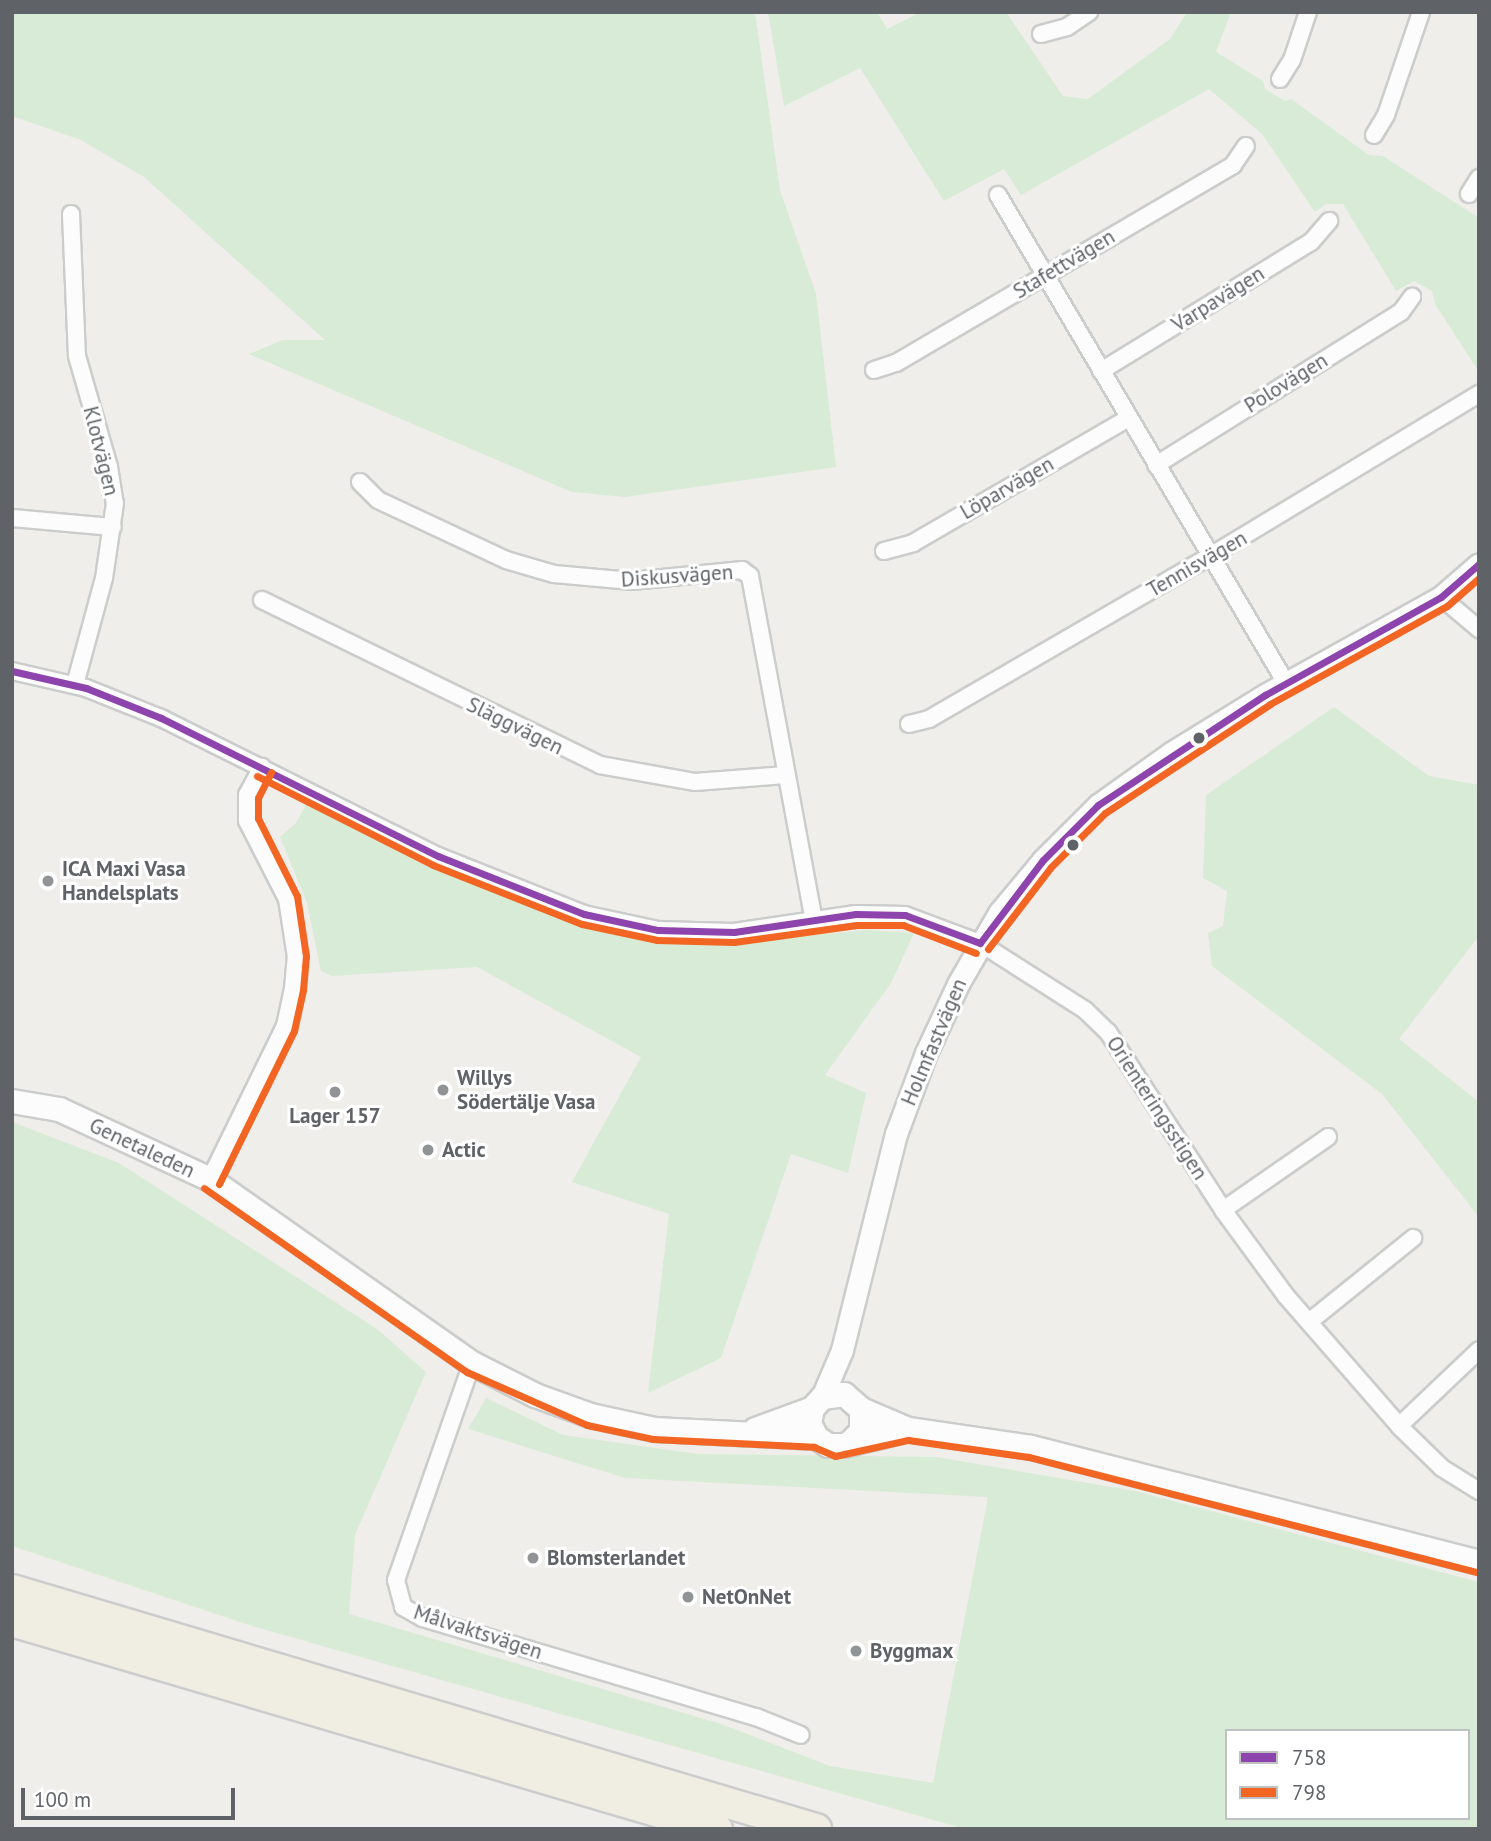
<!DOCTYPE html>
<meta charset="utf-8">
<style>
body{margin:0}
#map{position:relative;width:1491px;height:1841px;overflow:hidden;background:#efeeea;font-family:"PT Sans",sans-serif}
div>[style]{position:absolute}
.green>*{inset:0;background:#d8ebd6}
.roads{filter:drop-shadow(2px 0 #cbcccc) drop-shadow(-2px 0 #cbcccc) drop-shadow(0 2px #cbcccc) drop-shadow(0 -2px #cbcccc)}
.minor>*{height:16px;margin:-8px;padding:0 8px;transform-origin:8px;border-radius:8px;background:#fdfcfc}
.tertiary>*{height:21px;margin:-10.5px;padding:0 10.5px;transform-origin:10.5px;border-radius:10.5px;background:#fdfcfc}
.secondary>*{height:23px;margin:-11.5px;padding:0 11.5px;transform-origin:11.5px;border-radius:11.5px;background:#fdfcfc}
.motorway>*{height:30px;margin:-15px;padding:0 15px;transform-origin:15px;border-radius:15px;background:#f0ede3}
.bus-1>*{height:7px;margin:-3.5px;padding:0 3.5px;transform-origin:3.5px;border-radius:3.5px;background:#8e44ad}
.bus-2>*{height:7px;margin:-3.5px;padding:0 3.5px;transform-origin:3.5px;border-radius:3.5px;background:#f26522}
.dots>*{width:19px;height:19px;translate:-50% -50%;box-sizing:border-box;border:4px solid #fff;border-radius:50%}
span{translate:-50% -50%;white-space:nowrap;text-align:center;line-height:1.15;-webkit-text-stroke:6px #fff;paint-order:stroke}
.street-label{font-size:21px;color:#5f6368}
.poi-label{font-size:21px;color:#5f6368;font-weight:700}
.left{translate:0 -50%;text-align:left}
.frame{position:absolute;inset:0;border:14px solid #5f6368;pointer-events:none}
.legend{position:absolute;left:1225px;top:1729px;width:245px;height:91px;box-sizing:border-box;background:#fff;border:2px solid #bfc1c3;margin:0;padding:9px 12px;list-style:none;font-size:21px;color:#5f6368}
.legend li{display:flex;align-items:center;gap:14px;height:35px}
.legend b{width:35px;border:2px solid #bfc1c3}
.scale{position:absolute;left:21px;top:1788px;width:214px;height:32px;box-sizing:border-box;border:4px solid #5f6368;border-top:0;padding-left:9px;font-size:21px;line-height:24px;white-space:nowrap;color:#5f6368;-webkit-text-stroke:5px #fff;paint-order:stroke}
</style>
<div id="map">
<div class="green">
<div style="clip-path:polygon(12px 12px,755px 12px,780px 190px,816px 294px,836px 467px,625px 497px,572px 492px,249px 354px,283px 340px,325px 340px,144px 177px,81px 140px,12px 116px)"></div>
<div style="clip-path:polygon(768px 12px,877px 12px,887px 29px,921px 12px,1006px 12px,1063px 96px,1088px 99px,1170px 39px,1187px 12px,1231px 12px,1216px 52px,1263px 81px,1265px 89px,1285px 101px,1291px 99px,1369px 155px,1383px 156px,1479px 218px,1479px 372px,1435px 304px,1432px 291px,1414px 281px,1396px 291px,1343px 204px,1326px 204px,1315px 212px,1262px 134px,1209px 89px,1021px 195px,1004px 169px,944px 201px,860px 68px,784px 106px)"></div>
<div style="clip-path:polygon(1334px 707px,1429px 776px,1479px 785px,1479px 936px,1399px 1039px,1479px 1102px,1479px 1217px,1382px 1094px,1212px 966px,1208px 933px,1223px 926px,1227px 891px,1203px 878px,1206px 795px)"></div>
<div style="clip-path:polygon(311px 795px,474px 878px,690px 936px,770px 939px,867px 930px,914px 933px,891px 983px,825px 1075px,866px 1093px,848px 1173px,791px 1154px,721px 1358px,648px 1393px,669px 1214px,572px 1182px,641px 1057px,477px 967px,332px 976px,321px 971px,307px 903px,280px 837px,296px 823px)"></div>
<div style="clip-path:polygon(evenodd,12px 1122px,119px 1163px,377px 1329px,426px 1372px,355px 1535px,349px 1614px,721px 1724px,830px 1766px,933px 1783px,988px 1497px,625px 1478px,468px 1429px,486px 1398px,563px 1435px,698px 1454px,936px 1457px,1135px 1491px,1479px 1582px,1479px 1829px,965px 1829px,252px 1626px,12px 1546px,12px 1122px,1227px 1731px,1468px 1731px,1468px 1818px,1227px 1818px,1227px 1731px)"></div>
</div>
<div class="roads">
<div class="minor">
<div style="left:1041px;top:34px;width:27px;rotate:-15deg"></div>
<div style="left:1067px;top:27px;width:27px;rotate:-34deg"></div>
<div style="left:1280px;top:79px;width:22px;rotate:-58deg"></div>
<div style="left:1292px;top:60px;width:51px;rotate:-71.6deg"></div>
<div style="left:1374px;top:135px;width:23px;rotate:-59deg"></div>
<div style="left:1386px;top:115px;width:109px;rotate:-71.2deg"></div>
<div style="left:1469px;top:194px;width:19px;rotate:-58deg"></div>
<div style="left:998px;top:195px;width:567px;rotate:59.45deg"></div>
<div style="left:71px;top:214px;width:142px;rotate:87.6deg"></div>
<div style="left:77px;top:356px;width:116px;rotate:73.9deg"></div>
<div style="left:109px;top:467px;width:36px;rotate:81deg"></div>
<div style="left:115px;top:503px;width:76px;rotate:98.3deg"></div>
<div style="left:104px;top:578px;width:111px;rotate:105.2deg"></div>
<div style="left:874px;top:370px;width:23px;rotate:-18deg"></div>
<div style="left:896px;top:363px;width:391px;rotate:-30.4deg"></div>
<div style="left:1233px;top:165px;width:23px;rotate:-56deg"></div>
<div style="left:1101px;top:371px;width:246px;rotate:-31.6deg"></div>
<div style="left:1311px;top:242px;width:28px;rotate:-49deg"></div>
<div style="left:1156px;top:465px;width:289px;rotate:-32deg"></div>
<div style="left:1401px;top:312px;width:19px;rotate:-54deg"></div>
<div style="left:360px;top:482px;width:25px;rotate:45deg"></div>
<div style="left:378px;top:500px;width:141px;rotate:25.1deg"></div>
<div style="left:506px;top:560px;width:50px;rotate:16.3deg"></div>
<div style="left:554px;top:574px;width:78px;rotate:5.1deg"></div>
<div style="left:632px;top:581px;width:111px;rotate:-5.7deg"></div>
<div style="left:742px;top:570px;width:10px;rotate:37deg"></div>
<div style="left:750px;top:576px;width:350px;rotate:79.5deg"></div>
<div style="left:12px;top:518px;width:101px;rotate:5.1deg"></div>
<div style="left:884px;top:551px;width:30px;rotate:-15deg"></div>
<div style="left:913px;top:543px;width:247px;rotate:-30.1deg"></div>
<div style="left:1441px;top:597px;width:50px;rotate:40.1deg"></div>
<div style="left:262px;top:600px;width:376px;rotate:26deg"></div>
<div style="left:600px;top:765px;width:97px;rotate:10.1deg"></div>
<div style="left:695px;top:782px;width:91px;rotate:-4.4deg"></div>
<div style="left:12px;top:671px;width:76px;rotate:12.9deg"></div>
<div style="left:86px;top:688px;width:81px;rotate:21.8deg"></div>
<div style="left:161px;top:718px;width:309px;rotate:26.5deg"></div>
<div style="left:438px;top:856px;width:157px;rotate:21.7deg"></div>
<div style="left:584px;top:914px;width:76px;rotate:12.2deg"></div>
<div style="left:658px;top:930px;width:76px;rotate:1.5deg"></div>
<div style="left:734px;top:932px;width:123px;rotate:-8.4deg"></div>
<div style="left:856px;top:914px;width:49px;rotate:1.2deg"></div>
<div style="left:905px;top:915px;width:80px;rotate:20.5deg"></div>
<div style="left:980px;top:943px;width:125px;rotate:32.5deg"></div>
<div style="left:1085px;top:1010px;width:32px;rotate:44deg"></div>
<div style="left:1108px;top:1032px;width:212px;rotate:57.1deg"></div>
<div style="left:1223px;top:1210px;width:107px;rotate:53.8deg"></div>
<div style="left:1286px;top:1296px;width:175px;rotate:48.9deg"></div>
<div style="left:1401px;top:1428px;width:57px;rotate:44.3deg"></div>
<div style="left:1442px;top:1468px;width:44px;rotate:31.9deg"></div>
<div style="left:909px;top:724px;width:21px;rotate:-14deg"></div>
<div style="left:929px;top:719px;width:327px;rotate:-30.1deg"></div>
<div style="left:1212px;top:555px;width:312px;rotate:-31.1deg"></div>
<div style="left:210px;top:1179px;width:170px;rotate:-63.9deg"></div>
<div style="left:285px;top:1026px;width:38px;rotate:-78deg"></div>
<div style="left:293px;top:989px;width:32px;rotate:-85deg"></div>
<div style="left:296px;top:957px;width:59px;rotate:-98.8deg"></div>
<div style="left:287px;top:899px;width:88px;rotate:-117.1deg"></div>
<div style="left:247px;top:821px;width:26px;rotate:-90deg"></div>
<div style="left:247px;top:795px;width:32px;rotate:-62deg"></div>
<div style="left:1223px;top:1210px;width:128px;rotate:-34.8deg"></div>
<div style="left:1309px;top:1322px;width:134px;rotate:-38.9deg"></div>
<div style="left:472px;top:1363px;width:230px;rotate:109.3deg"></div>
<div style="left:396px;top:1580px;width:28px;rotate:75deg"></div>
<div style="left:403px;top:1607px;width:23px;rotate:29deg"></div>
<div style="left:423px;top:1618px;width:347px;rotate:16.6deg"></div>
<div style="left:756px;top:1717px;width:48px;rotate:21.8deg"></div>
<div style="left:1399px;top:1426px;width:110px;rotate:-43.5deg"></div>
</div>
<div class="tertiary">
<div style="left:822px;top:1397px;width:51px;rotate:-66.9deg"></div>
<div style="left:842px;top:1350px;width:223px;rotate:-76deg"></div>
<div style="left:896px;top:1134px;width:86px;rotate:-69.7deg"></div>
<div style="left:926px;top:1053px;width:76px;rotate:-65.1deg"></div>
<div style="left:958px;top:984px;width:82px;rotate:-60deg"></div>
<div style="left:999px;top:913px;width:69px;rotate:-50.3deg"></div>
<div style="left:1043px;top:860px;width:78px;rotate:-45deg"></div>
<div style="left:1098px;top:805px;width:90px;rotate:-35.5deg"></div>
<div style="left:1171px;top:753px;width:110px;rotate:-31.7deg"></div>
<div style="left:1265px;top:695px;width:201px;rotate:-29.1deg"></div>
<div style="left:1441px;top:597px;width:50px;rotate:-41deg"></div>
</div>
<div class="secondary">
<div style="left:12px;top:1101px;width:48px;rotate:9.7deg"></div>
<div style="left:59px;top:1109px;width:166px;rotate:24.9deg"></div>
<div style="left:210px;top:1179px;width:320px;rotate:35.1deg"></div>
<div style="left:472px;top:1363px;width:71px;rotate:26.9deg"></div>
<div style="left:535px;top:1395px;width:59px;rotate:20deg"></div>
<div style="left:590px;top:1415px;width:66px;rotate:12.3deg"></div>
<div style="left:654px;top:1429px;width:162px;rotate:2.8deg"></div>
<div style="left:861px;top:1409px;width:51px;rotate:23.1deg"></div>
<div style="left:908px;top:1429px;width:124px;rotate:8.3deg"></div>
<div style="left:1031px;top:1447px;width:463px;rotate:14.4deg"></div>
<div style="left:755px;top:1429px;width:61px;rotate:-20.2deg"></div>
<div style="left:850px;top:1442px;width:16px;rotate:-45deg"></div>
<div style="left:861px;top:1431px;width:22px;rotate:-90deg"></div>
<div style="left:861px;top:1409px;width:23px;rotate:-139deg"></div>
<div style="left:844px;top:1394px;width:22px;rotate:172deg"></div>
<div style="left:822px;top:1397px;width:15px;rotate:132deg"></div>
<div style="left:812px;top:1408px;width:15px;rotate:101deg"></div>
<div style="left:809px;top:1423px;width:16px;rotate:63deg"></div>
<div style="left:816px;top:1437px;width:14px;rotate:34deg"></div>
<div style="left:828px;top:1445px;width:15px"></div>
<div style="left:843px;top:1445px;width:67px;rotate:-13.8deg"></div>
</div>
<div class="motorway">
<div style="left:12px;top:1590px;width:839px;rotate:16.56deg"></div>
<div style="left:12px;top:1621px;width:735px;rotate:16.44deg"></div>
</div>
</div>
<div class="bus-1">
<div style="left:12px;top:671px;width:76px;rotate:12.9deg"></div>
<div style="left:86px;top:688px;width:81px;rotate:21.8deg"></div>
<div style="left:161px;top:718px;width:309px;rotate:26.5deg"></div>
<div style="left:438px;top:856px;width:157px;rotate:21.7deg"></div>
<div style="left:584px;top:914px;width:76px;rotate:12.2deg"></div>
<div style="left:658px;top:930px;width:76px;rotate:1.5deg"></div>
<div style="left:734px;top:932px;width:123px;rotate:-8.4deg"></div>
<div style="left:856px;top:914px;width:49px;rotate:1.2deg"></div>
<div style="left:905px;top:915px;width:80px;rotate:20.5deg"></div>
<div style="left:980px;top:943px;width:104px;rotate:-52.8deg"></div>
<div style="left:1043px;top:860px;width:78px;rotate:-45deg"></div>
<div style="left:1098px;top:805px;width:200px;rotate:-33.4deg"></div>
<div style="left:1265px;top:695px;width:201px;rotate:-29.1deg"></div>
<div style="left:1441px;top:597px;width:50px;rotate:-41deg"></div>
</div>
<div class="bus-2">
<div style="left:257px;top:776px;width:197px;rotate:26.8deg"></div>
<div style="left:433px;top:865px;width:160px;rotate:21.6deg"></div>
<div style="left:582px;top:924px;width:77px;rotate:12deg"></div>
<div style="left:657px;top:940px;width:77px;rotate:1.5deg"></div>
<div style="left:734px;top:942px;width:124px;rotate:-7.9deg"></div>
<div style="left:857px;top:925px;width:46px"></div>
<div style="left:903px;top:925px;width:78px;rotate:21deg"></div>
<div style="left:988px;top:949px;width:103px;rotate:-52.5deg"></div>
<div style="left:1051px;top:867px;width:76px;rotate:-45deg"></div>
<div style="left:1105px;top:813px;width:198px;rotate:-33.4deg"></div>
<div style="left:1270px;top:704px;width:202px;rotate:-29deg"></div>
<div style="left:1447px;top:606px;width:43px;rotate:-41.2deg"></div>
<div style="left:219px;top:1184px;width:170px;rotate:-63.9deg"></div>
<div style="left:294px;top:1031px;width:42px;rotate:-77.6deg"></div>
<div style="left:303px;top:990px;width:34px;rotate:-85deg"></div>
<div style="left:306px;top:956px;width:61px;rotate:-98.5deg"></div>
<div style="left:297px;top:896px;width:87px;rotate:-116.6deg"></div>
<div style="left:258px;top:818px;width:20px;rotate:-90deg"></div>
<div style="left:258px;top:798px;width:29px;rotate:-63deg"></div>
<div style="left:204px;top:1188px;width:321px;rotate:35deg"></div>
<div style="left:467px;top:1372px;width:131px;rotate:23.8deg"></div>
<div style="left:587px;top:1425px;width:67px;rotate:12deg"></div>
<div style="left:653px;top:1439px;width:161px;rotate:2.8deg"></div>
<div style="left:814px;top:1447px;width:23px;rotate:23deg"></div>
<div style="left:835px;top:1456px;width:75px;rotate:-12.4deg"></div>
<div style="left:908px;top:1440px;width:122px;rotate:8deg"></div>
<div style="left:1029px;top:1457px;width:462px;rotate:14.4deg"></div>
</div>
<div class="dots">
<div style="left:1199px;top:738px;background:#5f6368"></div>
<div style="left:1073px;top:845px;background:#5f6368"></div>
<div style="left:48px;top:881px;background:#919496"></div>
<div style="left:443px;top:1090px;background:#919496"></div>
<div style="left:335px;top:1092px;background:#919496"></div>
<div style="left:428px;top:1150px;background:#919496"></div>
<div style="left:533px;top:1558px;background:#919496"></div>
<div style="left:688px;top:1597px;background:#919496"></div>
<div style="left:856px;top:1651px;background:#919496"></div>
</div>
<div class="street-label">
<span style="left:1064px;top:264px;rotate:-31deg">Stafettvägen</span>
<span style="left:1218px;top:299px;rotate:-32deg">Varpavägen</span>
<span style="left:1286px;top:383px;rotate:-32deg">Polovägen</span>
<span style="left:101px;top:451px;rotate:76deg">Klotvägen</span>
<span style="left:1007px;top:488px;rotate:-30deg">Löparvägen</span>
<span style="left:1197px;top:564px;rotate:-30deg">Tennisvägen</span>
<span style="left:677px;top:576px;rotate:-4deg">Diskusvägen</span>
<span style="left:515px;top:726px;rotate:26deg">Släggvägen</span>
<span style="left:934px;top:1042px;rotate:-67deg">Holmfastvägen</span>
<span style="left:1157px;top:1108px;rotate:57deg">Orienteringsstigen</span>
<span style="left:142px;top:1148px;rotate:25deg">Genetaleden</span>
<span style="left:478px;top:1632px;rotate:18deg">Målvaktsvägen</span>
</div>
<div class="poi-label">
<span class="left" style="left:62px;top:881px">ICA Maxi Vasa<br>Handelsplats</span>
<span class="left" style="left:457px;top:1090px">Willys<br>Södertälje Vasa</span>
<span style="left:335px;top:1116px">Lager 157</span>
<span class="left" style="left:442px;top:1150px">Actic</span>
<span class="left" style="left:547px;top:1558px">Blomsterlandet</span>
<span class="left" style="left:702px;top:1597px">NetOnNet</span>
<span class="left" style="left:870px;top:1651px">Byggmax</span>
</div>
<div class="frame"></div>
<ul class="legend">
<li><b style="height:9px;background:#8e44ad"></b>758</li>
<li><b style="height:9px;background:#f26522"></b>798</li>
</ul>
<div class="scale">100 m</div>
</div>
